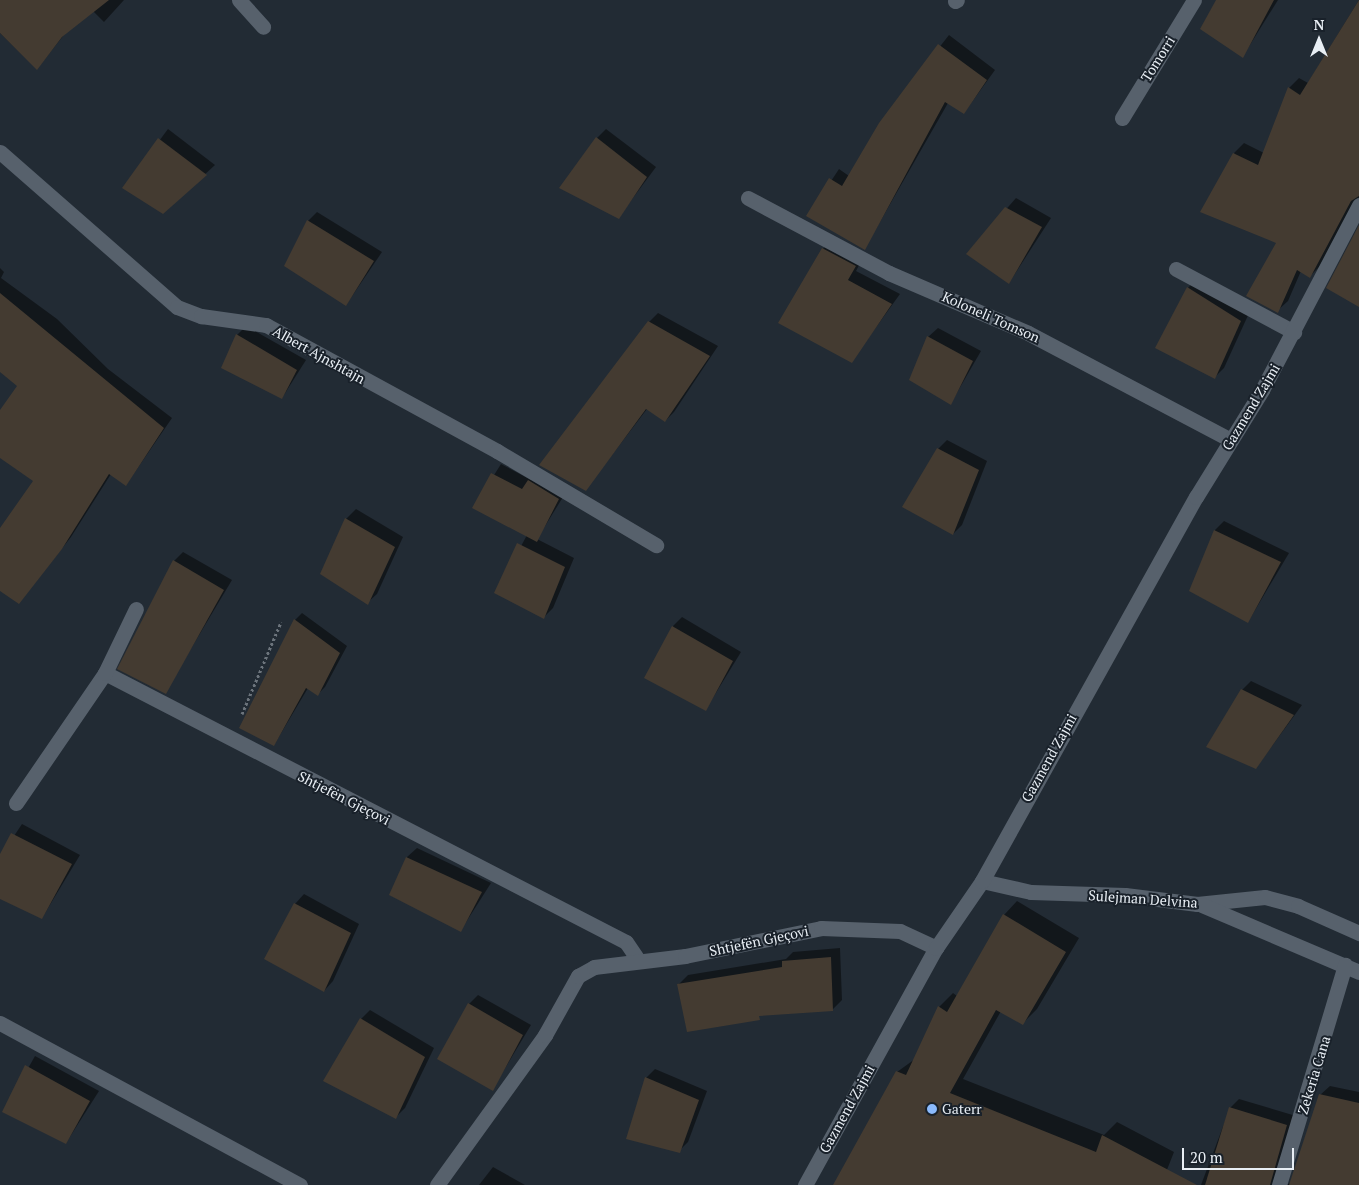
<!DOCTYPE html>
<meta charset="utf-8">
<style>
body{margin:0}
#map{position:relative;width:1359px;height:1185px;overflow:hidden;background:#222b34;font-family:"PT Serif",serif}
div>[style]{position:absolute}
.shadow>*{inset:0;background:#0007}
.building>*{inset:0;background:#443b31}
.path>*{height:3px;margin-top:-1.5px;transform-origin:0;background:repeating-linear-gradient(90deg,#6c747c 0 2.5px,transparent 0 5px)}
.street>*{height:15px;margin:-7.5px;padding:0 7.5px;transform-origin:7.5px;border-radius:7.5px;background:#57616c}
.secondary>*{height:15px;margin:-7.5px;padding:0 7.5px;transform-origin:7.5px;border-radius:7.5px;background:#57616c}
.dots>*{width:14px;height:14px;translate:-50% -50%;box-sizing:border-box;border:2px solid #19212a;border-radius:50%}
span{translate:-50% -50%;white-space:nowrap;text-align:center;line-height:1.15;-webkit-text-stroke:4px #19212a;paint-order:stroke}
.street-label{font-size:14px;color:#e8eef4}
.poi-label{font-size:14px;color:#e8eef4}
.left{translate:0 -50%;text-align:left}
.north{position:absolute;left:1294px;top:15px;width:50px;height:50px;-webkit-text-stroke:4px #19212a;paint-order:stroke;rotate:0deg;font-size:14px;font-weight:700;line-height:20px;text-align:center;color:#e8eef4}
.north::after{content:'';display:block;margin:auto;width:18px;height:22px;background:#e8eef4;clip-path:polygon(50% 0,100% 100%,50% 72%,0 100%)}
.scale{position:absolute;left:1182px;top:1148px;width:112px;height:22px;box-sizing:border-box;border:2px solid #e8eef4;border-top:0;padding-left:6px;font-size:15px;line-height:18px;white-space:nowrap;color:#e8eef4;-webkit-text-stroke:4px #19212a;paint-order:stroke}
</style>
<div id="map">
<div class="shadow">
<div style="clip-path:polygon(0 0,124px 0,104px 22px,93px 11px,67px 31px,37px 69px,0 33px)"></div>
<div style="clip-path:polygon(1217px 0,1278px 0,1243px 56px)"></div>
<div style="clip-path:polygon(1359px 0,1359px 197px,1320px 266px,1310px 276px,1301px 271px,1288px 301px,1277px 311px,1278px 242px,1234px 153px,1244px 143px,1264px 153px,1289px 88px,1299px 78px,1308px 83px)"></div>
<div style="clip-path:polygon(949px 35px,995px 70px,964px 113px,948px 103px,865px 248px,808px 216px,839px 169px,849px 176px,880px 123px)"></div>
<div style="clip-path:polygon(168px 129px,215px 165px,163px 213px,124px 188px)"></div>
<div style="clip-path:polygon(606px 129px,656px 167px,618px 218px,597px 138px)"></div>
<div style="clip-path:polygon(1016px 198px,1051px 218px,1009px 283px,967px 254px)"></div>
<div style="clip-path:polygon(317px 212px,382px 252px,346px 305px,308px 221px)"></div>
<div style="clip-path:polygon(832px 239px,864px 256px,856px 271px,900px 294px,851px 362px,823px 249px)"></div>
<div style="clip-path:polygon(0 268px,4px 272px,1px 278px,57px 319px,108px 369px,172px 418px,126px 485px,111px 474px,71px 537px,19px 603px,0 589px,0 530px,34px 481px,0 457px,0 412px,19px 386px,0 371px)"></div>
<div style="clip-path:polygon(1197px 278px,1250px 311px,1224px 368px,1215px 377px,1188px 288px)"></div>
<div style="clip-path:polygon(658px 313px,718px 346px,674px 412px,665px 421px,647px 409px,586px 489px,649px 322px)"></div>
<div style="clip-path:polygon(246px 326px,306px 360px,282px 398px,237px 335px)"></div>
<div style="clip-path:polygon(938px 328px,981px 351px,951px 403px,928px 337px)"></div>
<div style="clip-path:polygon(947px 440px,987px 461px,962px 525px,953px 534px,938px 449px)"></div>
<div style="clip-path:polygon(501px 464px,531px 480px,538px 472px,568px 489px,537px 539px,574px 558px,553px 608px,544px 617px,496px 593px,527px 535px,474px 507px)"></div>
<div style="clip-path:polygon(356px 509px,403px 537px,377px 594px,367px 603px,321px 574px,346px 519px)"></div>
<div style="clip-path:polygon(1224px 521px,1289px 553px,1248px 622px,1191px 591px,1215px 530px)"></div>
<div style="clip-path:polygon(183px 552px,232px 580px,165px 692px,174px 561px)"></div>
<div style="clip-path:polygon(302px 613px,347px 646px,325px 687px,318px 694px,308px 688px,274px 745px,295px 620px)"></div>
<div style="clip-path:polygon(682px 617px,741px 652px,706px 709px,673px 626px)"></div>
<div style="clip-path:polygon(1251px 681px,1302px 705px,1256px 768px,1242px 690px)"></div>
<div style="clip-path:polygon(22px 824px,80px 855px,42px 918px,0 898px,0 857px)"></div>
<div style="clip-path:polygon(417px 848px,491px 883px,461px 930px,390px 895px,407px 857px)"></div>
<div style="clip-path:polygon(304px 894px,359px 924px,333px 981px,324px 991px,295px 904px)"></div>
<div style="clip-path:polygon(1017px 901px,1079px 938px,1037px 1009px,1023px 1023px,1001px 1011px,963px 1079px,1104px 1135px,1117px 1122px,1174px 1152px,1161px 1185px,834px 1185px,897px 1072px,915px 1059px,939px 1007px,953px 993px,957px 996px,1004px 915px)"></div>
<div style="clip-path:polygon(840px 948px,842px 1000px,832px 1010px,764px 1014px,688px 1031px,679px 984px,688px 975px,786px 959px,793px 952px)"></div>
<div style="clip-path:polygon(478px 995px,531px 1025px,492px 1090px,469px 1004px)"></div>
<div style="clip-path:polygon(370px 1010px,434px 1048px,405px 1108px,396px 1117px,361px 1019px)"></div>
<div style="clip-path:polygon(35px 1056px,99px 1091px,66px 1143px,4px 1111px)"></div>
<div style="clip-path:polygon(655px 1069px,707px 1091px,688px 1142px,679px 1151px,646px 1078px)"></div>
<div style="clip-path:polygon(1330px 1086px,1359px 1092px,1359px 1185px,1286px 1185px,1291px 1183px,1320px 1095px)"></div>
<div style="clip-path:polygon(1239px 1099px,1296px 1116px,1285px 1185px,1201px 1185px,1230px 1108px)"></div>
<div style="clip-path:polygon(493px 1167px,525px 1185px,479px 1185px)"></div>
</div>
<div class="building">
<div style="clip-path:polygon(0 0,109px 0,62px 37px,37px 70px,0 33px)"></div>
<div style="clip-path:polygon(1216px 0,1274px 0,1243px 58px,1200px 29px)"></div>
<div style="clip-path:polygon(1359px 0,1359px 196px,1351px 201px,1310px 278px,1297px 270px,1278px 313px,1246px 296px,1276px 243px,1200px 212px,1233px 153px,1258px 165px,1288px 87px,1300px 95px)"></div>
<div style="clip-path:polygon(938px 44px,987px 80px,964px 114px,945px 102px,865px 250px,806px 216px,829px 178px,842px 186px,879px 123px)"></div>
<div style="clip-path:polygon(596px 137px,647px 177px,619px 219px,559px 188px)"></div>
<div style="clip-path:polygon(158px 138px,207px 175px,163px 214px,122px 188px)"></div>
<div style="clip-path:polygon(1005px 207px,1042px 227px,1009px 284px,966px 254px)"></div>
<div style="clip-path:polygon(307px 220px,374px 261px,346px 306px,284px 266px)"></div>
<div style="clip-path:polygon(1359px 225px,1359px 307px,1326px 288px)"></div>
<div style="clip-path:polygon(822px 248px,856px 266px,848px 280px,892px 304px,852px 363px,778px 323px)"></div>
<div style="clip-path:polygon(1187px 287px,1241px 321px,1215px 379px,1155px 348px)"></div>
<div style="clip-path:polygon(0 293px,164px 428px,126px 486px,109px 474px,62px 549px,19px 604px,0 591px,0 528px,33px 481px,0 458px,0 410px,17px 386px,0 372px)"></div>
<div style="clip-path:polygon(648px 321px,710px 356px,665px 422px,646px 409px,586px 491px,539px 465px)"></div>
<div style="clip-path:polygon(236px 334px,297px 370px,282px 399px,221px 368px)"></div>
<div style="clip-path:polygon(927px 336px,973px 361px,951px 405px,909px 380px)"></div>
<div style="clip-path:polygon(937px 448px,979px 470px,953px 535px,902px 507px)"></div>
<div style="clip-path:polygon(491px 473px,522px 489px,528px 480px,559px 499px,537px 542px,472px 508px)"></div>
<div style="clip-path:polygon(345px 518px,395px 547px,368px 605px,320px 574px)"></div>
<div style="clip-path:polygon(1214px 530px,1281px 562px,1248px 623px,1189px 591px)"></div>
<div style="clip-path:polygon(517px 543px,565px 567px,544px 619px,494px 593px)"></div>
<div style="clip-path:polygon(173px 560px,224px 590px,166px 694px,117px 669px)"></div>
<div style="clip-path:polygon(294px 619px,340px 653px,318px 696px,306px 688px,274px 746px,239px 728px)"></div>
<div style="clip-path:polygon(672px 626px,733px 661px,706px 711px,644px 678px)"></div>
<div style="clip-path:polygon(1241px 689px,1294px 715px,1256px 769px,1206px 747px)"></div>
<div style="clip-path:polygon(11px 833px,72px 864px,42px 919px,0 899px,0 854px)"></div>
<div style="clip-path:polygon(406px 857px,482px 892px,461px 932px,389px 895px)"></div>
<div style="clip-path:polygon(294px 903px,351px 933px,324px 992px,264px 959px)"></div>
<div style="clip-path:polygon(1003px 914px,1066px 952px,1023px 1025px,996px 1010px,950px 1093px,1096px 1152px,1102px 1135px,1197px 1185px,833px 1185px,896px 1071px,906px 1075px,938px 1006px,947px 1012px)"></div>
<div style="clip-path:polygon(831px 957px,833px 1011px,759px 1016px,760px 1020px,687px 1032px,677px 984px,782px 967px,782px 961px)"></div>
<div style="clip-path:polygon(468px 1003px,523px 1035px,493px 1091px,437px 1059px)"></div>
<div style="clip-path:polygon(360px 1018px,425px 1057px,396px 1119px,323px 1081px)"></div>
<div style="clip-path:polygon(25px 1065px,90px 1101px,66px 1144px,2px 1112px)"></div>
<div style="clip-path:polygon(645px 1077px,699px 1100px,680px 1153px,626px 1139px)"></div>
<div style="clip-path:polygon(1319px 1094px,1359px 1103px,1359px 1185px,1289px 1185px)"></div>
<div style="clip-path:polygon(1229px 1107px,1287px 1125px,1270px 1185px,1205px 1185px)"></div>
</div>
<div class="path">
<div style="left:242px;top:714px;width:100px;rotate:-67deg"></div>
</div>
<div class="street">
<div style="left:239px;top:0;width:36px;rotate:48deg"></div>
<div style="left:955px;top:1px;width:2px;rotate:-27deg"></div>
<div style="left:1122px;top:118px;width:138px;rotate:-58.6deg"></div>
<div style="left:0;top:152px;width:235px;rotate:41.2deg"></div>
<div style="left:177px;top:307px;width:26px;rotate:21deg"></div>
<div style="left:201px;top:316px;width:66px;rotate:7.9deg"></div>
<div style="left:266px;top:325px;width:263px;rotate:28.6deg"></div>
<div style="left:497px;top:451px;width:185px;rotate:30.6deg"></div>
<div style="left:748px;top:198px;width:160px;rotate:28deg"></div>
<div style="left:889px;top:273px;width:151px;rotate:23.3deg"></div>
<div style="left:1028px;top:333px;width:229px;rotate:27.8deg"></div>
<div style="left:1176px;top:269px;width:134px;rotate:28.1deg"></div>
<div style="left:105px;top:673px;width:586px;rotate:27.31deg"></div>
<div style="left:626px;top:942px;width:23px;rotate:56deg"></div>
<div style="left:16px;top:803px;width:158px;rotate:-55.6deg"></div>
<div style="left:105px;top:673px;width:71px;rotate:-64.2deg"></div>
<div style="left:982px;top:881px;width:50px;rotate:12.7deg"></div>
<div style="left:1031px;top:892px;width:94px;rotate:1.8deg"></div>
<div style="left:1125px;top:895px;width:73px;rotate:7.1deg"></div>
<div style="left:1197px;top:904px;width:68px;rotate:-5.9deg"></div>
<div style="left:1265px;top:897px;width:34px;rotate:15deg"></div>
<div style="left:1298px;top:906px;width:67px;rotate:23.9deg"></div>
<div style="left:1202px;top:905px;width:171px;rotate:23.1deg"></div>
<div style="left:0;top:1023px;width:341px;rotate:28.4deg"></div>
<div style="left:437px;top:1185px;width:185px;rotate:-54.2deg"></div>
<div style="left:545px;top:1035px;width:68px;rotate:-60.8deg"></div>
<div style="left:578px;top:976px;width:18px;rotate:-29deg"></div>
<div style="left:594px;top:967px;width:92px;rotate:-6.9deg"></div>
<div style="left:685px;top:956px;width:139px;rotate:-11.6deg"></div>
<div style="left:821px;top:928px;width:79px;rotate:2.2deg"></div>
<div style="left:900px;top:931px;width:40px;rotate:25deg"></div>
<div style="left:1279px;top:1185px;width:230px;rotate:-73.3deg"></div>
</div>
<div class="secondary">
<div style="left:805px;top:1185px;width:271px;rotate:-61.1deg"></div>
<div style="left:936px;top:948px;width:81px;rotate:-55.5deg"></div>
<div style="left:982px;top:881px;width:440px;rotate:-60.9deg"></div>
<div style="left:1196px;top:497px;width:126px;rotate:-58.3deg"></div>
<div style="left:1262px;top:390px;width:209px;rotate:-62.3deg"></div>
</div>
<div class="dots">
<div style="left:932px;top:1109px;background:#8bbafc"></div>
</div>
<div class="street-label">
<span style="left:1158px;top:59px;rotate:-58deg">Tomorri</span>
<span style="left:991px;top:317px;rotate:24deg">Koloneli Tomson</span>
<span style="left:319px;top:355px;rotate:29deg">Albert Ajnshtajn</span>
<span style="left:1251px;top:407px;rotate:-59deg">Gazmend Zajmi</span>
<span style="left:1049px;top:758px;rotate:-61deg">Gazmend Zajmi</span>
<span style="left:344px;top:798px;rotate:27deg">Shtjefën Gjeçovi</span>
<span style="left:1143px;top:899px;rotate:4deg">Sulejman Delvina</span>
<span style="left:759px;top:941px;rotate:-12deg">Shtjefën Gjeçovi</span>
<span style="left:1314px;top:1075px;rotate:-73deg">Zekeria Cana</span>
<span style="left:847px;top:1109px;rotate:-61deg">Gazmend Zajmi</span>
</div>
<div class="poi-label">
<span class="left" style="left:942px;top:1109px">Gaterr</span>
</div>
<div class="north">N</div>
<div class="scale">20 m</div>
</div>
